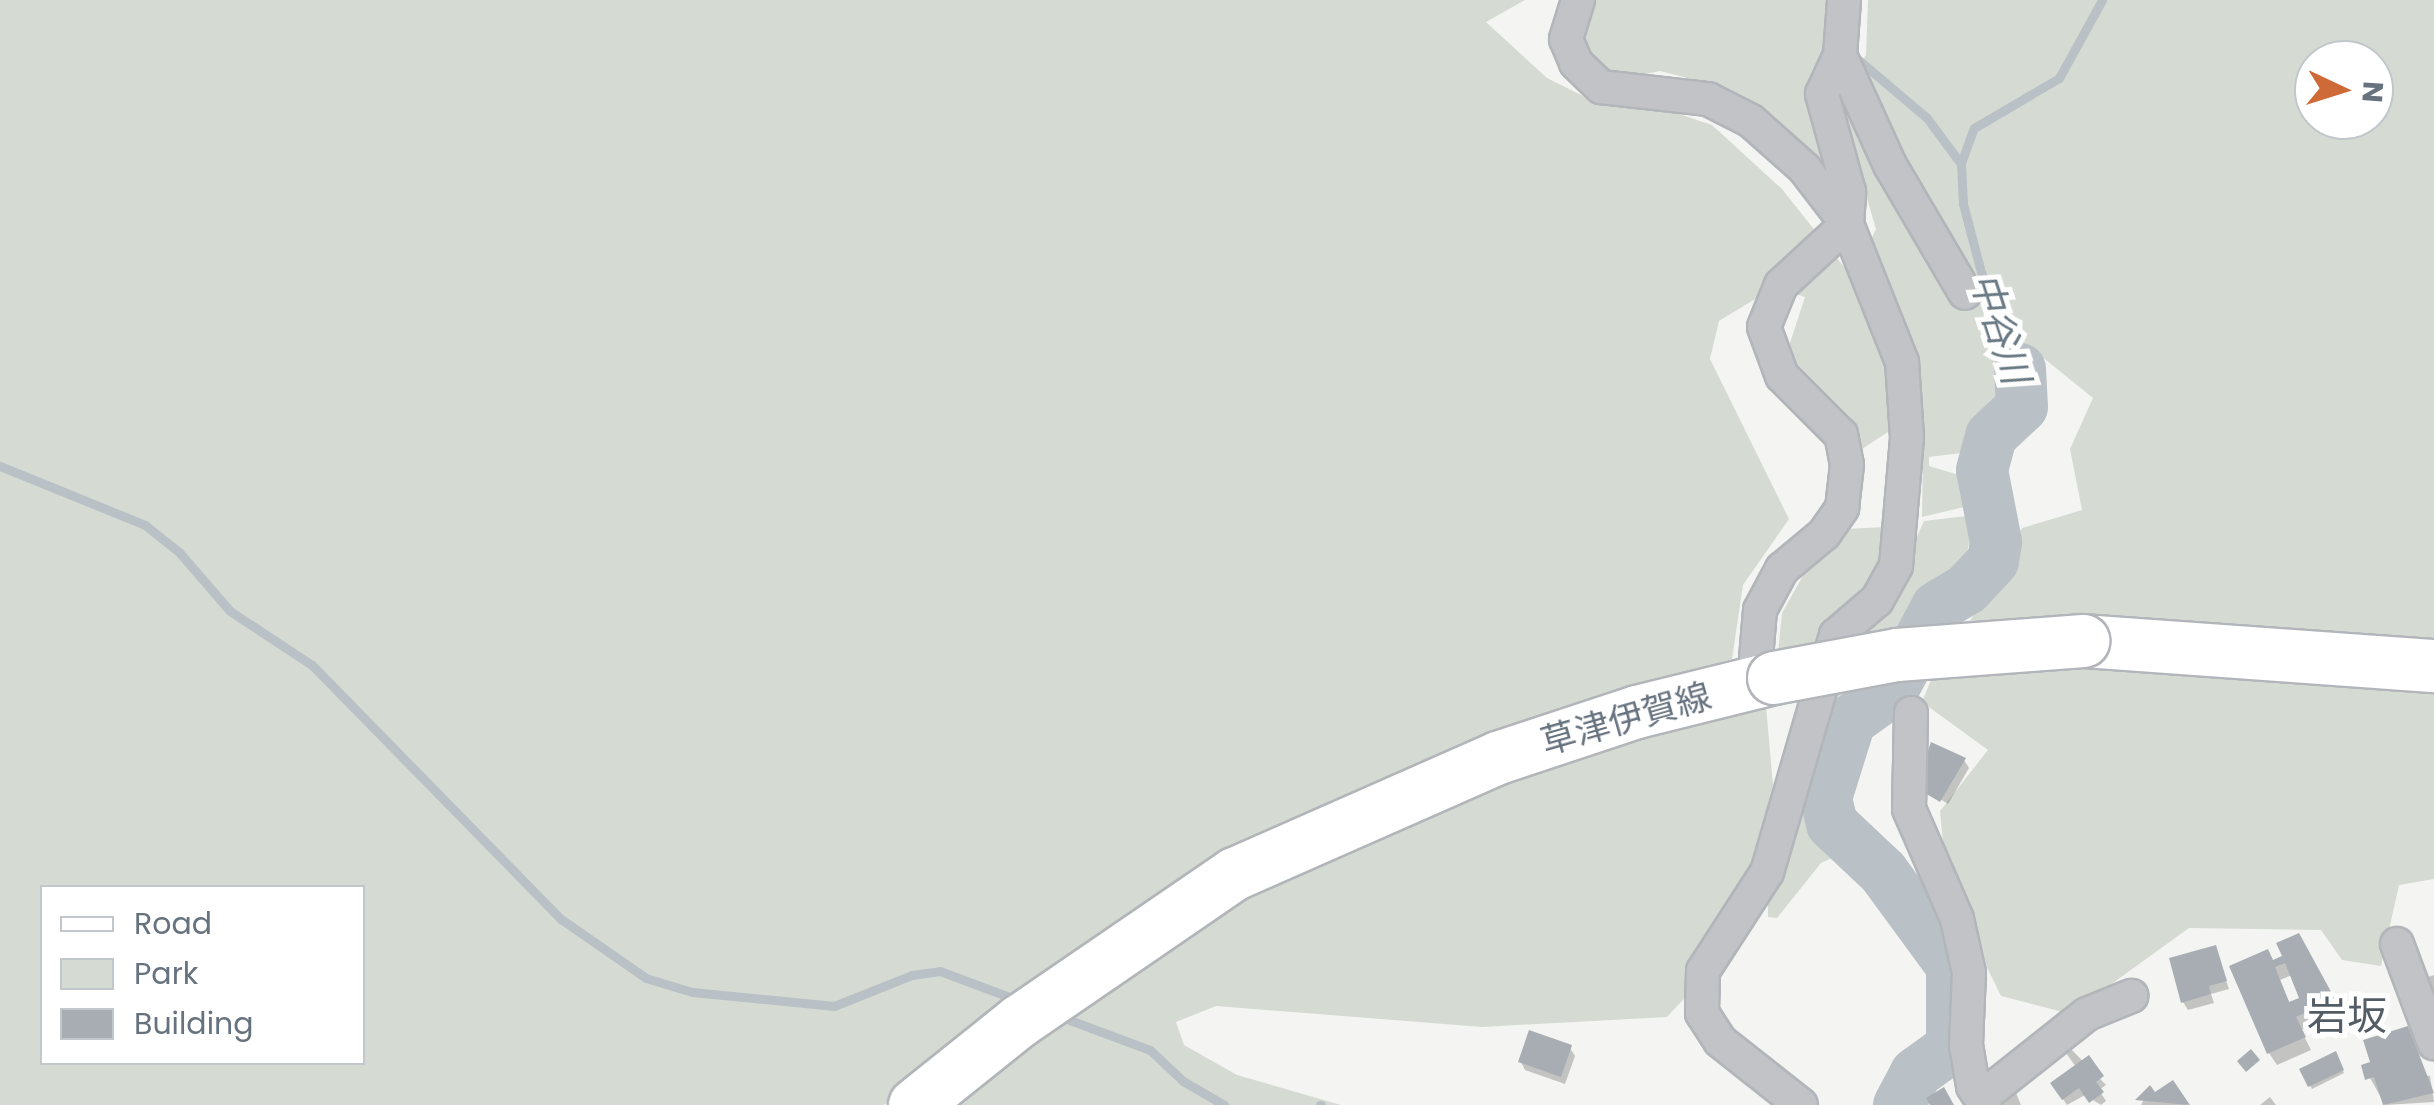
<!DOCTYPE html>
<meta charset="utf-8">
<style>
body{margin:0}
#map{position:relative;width:2434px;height:1105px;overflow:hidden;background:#f4f5f2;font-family:Poppins,"Noto Sans JP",sans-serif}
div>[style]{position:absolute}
.green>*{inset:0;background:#d5dbd3}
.shadow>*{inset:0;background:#0003}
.stream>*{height:9px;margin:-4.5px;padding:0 4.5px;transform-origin:4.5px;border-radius:4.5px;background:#b9c1c6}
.river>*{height:52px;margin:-26px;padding:0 26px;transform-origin:26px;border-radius:26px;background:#b9c1c6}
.building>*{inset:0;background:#a7adb3}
.roads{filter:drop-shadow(2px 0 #b2b5b9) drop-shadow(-2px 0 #b2b5b9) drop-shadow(0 2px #b2b5b9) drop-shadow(0 -2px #b2b5b9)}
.minor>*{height:32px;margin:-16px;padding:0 16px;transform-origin:16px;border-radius:16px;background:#c1c3c6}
.primary>*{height:52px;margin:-26px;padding:0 26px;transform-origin:26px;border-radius:26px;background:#fff}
.bridges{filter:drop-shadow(2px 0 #b2b5b9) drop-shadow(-2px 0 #b2b5b9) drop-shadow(0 2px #b2b5b9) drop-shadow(0 -2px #b2b5b9)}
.primary-bridge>*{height:52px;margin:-26px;padding:0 26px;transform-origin:26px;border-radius:26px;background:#fff}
span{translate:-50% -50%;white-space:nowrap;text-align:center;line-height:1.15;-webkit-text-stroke:10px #fff;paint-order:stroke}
.street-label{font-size:35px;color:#67727f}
.water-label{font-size:38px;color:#687983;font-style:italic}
.quarter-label{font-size:40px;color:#545c65}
.legend{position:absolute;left:40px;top:885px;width:325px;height:180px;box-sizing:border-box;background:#fff;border:2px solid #c2c7cc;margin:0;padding:12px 18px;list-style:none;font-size:30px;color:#67727f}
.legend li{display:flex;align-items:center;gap:20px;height:50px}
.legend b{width:50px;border:2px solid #c2c7cc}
.north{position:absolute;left:2294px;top:40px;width:100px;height:100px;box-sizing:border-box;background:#fff;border:2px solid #c2c7cc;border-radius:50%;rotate:94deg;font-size:28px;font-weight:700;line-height:40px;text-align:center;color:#67727f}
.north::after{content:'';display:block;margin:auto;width:35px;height:45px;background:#ce6a38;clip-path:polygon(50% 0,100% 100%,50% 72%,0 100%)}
</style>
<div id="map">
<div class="green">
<div style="clip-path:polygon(evenodd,0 0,1525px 0,1486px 22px,1547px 78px,1603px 106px,1655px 106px,1712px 125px,1782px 189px,1848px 272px,1887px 366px,1891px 430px,1853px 455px,1785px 358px,1805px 297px,1775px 287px,1719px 321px,1710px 359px,1789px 519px,1743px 585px,1732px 659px,1618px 690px,1766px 706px,1773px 785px,1744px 892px,1695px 987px,1667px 1017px,1482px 1027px,1216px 1006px,1176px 1022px,1184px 1045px,1237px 1075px,1341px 1105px,941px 1105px,927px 1083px,883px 1105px,0 1105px,0 0,42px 888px,362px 888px,362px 1062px,42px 1062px,42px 888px)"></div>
<div style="clip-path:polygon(1590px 0,1834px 0,1836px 197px,1715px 85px,1660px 71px,1621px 79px,1591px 71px,1581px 34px)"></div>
<div style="clip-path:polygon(evenodd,1868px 0,2434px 0,2434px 879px,2399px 885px,2381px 966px,2342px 960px,2321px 930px,2189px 928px,2070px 1014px,2001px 996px,1947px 886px,1940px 811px,1988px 750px,1922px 702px,1935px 670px,2176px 631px,2103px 614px,1969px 623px,2022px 528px,2082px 510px,2070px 449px,2093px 398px,2036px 352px,2017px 410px,1997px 411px,1986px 450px,1929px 457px,1929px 466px,1979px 481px,1977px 504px,1922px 517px,1923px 451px,1912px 354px,1867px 248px,1876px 229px,1847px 131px,1838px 74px,1971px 290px,1917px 176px,1879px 139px,1855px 72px,1866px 55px,1868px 0,2314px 60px,2374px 60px,2374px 120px,2314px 120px,2314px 60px)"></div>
<div style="clip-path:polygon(1975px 515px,1961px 581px,1909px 629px,1843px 639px,1893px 590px,1924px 521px)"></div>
<div style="clip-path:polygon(1885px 527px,1891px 548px,1877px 580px,1830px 618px,1826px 642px,1778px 653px,1782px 613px,1814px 556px,1845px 529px)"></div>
<div style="clip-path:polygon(1881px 682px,1844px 760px,1832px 809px,1847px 851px,1821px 863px,1777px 918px,1768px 917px,1768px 890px,1787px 832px,1803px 811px,1825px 692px)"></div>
</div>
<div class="shadow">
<div style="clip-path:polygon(1964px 760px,1969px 768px,1948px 804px,1921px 787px)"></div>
<div style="clip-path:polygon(evenodd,2298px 936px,2340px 1013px,2301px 1030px,2311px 1050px,2277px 1065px,2269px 1053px,2273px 963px,2286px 957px,2298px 936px,2292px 975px,2302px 999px,2290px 1004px,2280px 980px,2292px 975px)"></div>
<div style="clip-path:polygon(2215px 948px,2229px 989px,2211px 994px,2214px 1003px,2188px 1010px,2183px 1002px)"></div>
<div style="clip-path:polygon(2434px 975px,2434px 993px,2422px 997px,2416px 981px)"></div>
<div style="clip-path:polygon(1570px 1048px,1575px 1056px,1565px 1084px,1525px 1070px,1521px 1062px)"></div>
<div style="clip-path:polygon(2071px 1049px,2106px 1085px,2099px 1090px,2106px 1101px,2101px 1105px,2085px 1095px,2067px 1105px,2058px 1092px,2076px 1067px,2066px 1053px)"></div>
<div style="clip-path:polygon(2335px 1054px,2344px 1073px,2312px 1089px,2302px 1070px)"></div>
<div style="clip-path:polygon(2364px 1067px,2430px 1076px,2434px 1102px,2385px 1105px)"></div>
<div style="clip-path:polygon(2172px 1083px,2187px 1105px,2141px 1105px,2149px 1089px,2154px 1096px)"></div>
<div style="clip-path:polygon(2016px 1093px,2021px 1105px,2002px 1105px)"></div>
<div style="clip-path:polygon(2270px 1097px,2276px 1105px,2260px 1105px)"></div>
</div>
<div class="stream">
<div style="left:1855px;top:57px;width:94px;rotate:40.3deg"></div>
<div style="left:1927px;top:118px;width:57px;rotate:53.5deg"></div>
<div style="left:1961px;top:164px;width:40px;rotate:87.1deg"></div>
<div style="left:1963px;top:204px;width:70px;rotate:75.2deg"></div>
<div style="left:1981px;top:272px;width:105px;rotate:68.1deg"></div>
<div style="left:1961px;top:163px;width:37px;rotate:-70deg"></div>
<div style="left:1974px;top:128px;width:99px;rotate:-30.5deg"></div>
<div style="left:2059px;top:78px;width:89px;rotate:-61.1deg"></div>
<div style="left:0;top:466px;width:157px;rotate:22.1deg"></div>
<div style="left:145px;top:525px;width:43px;rotate:38.5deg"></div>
<div style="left:179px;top:552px;width:78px;rotate:49.2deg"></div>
<div style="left:230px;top:611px;width:98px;rotate:33.4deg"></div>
<div style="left:312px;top:665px;width:356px;rotate:45.6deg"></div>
<div style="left:561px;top:919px;width:103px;rotate:34.8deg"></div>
<div style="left:646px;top:978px;width:48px;rotate:16.9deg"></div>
<div style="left:692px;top:992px;width:143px;rotate:5.6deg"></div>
<div style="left:834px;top:1006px;width:84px;rotate:-21.7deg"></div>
<div style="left:912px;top:975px;width:28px;rotate:-8deg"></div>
<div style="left:940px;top:971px;width:82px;rotate:20.6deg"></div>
<div style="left:1059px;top:1016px;width:97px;rotate:20.5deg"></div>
<div style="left:1150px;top:1050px;width:45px;rotate:43.2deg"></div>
<div style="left:1183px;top:1081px;width:48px;rotate:30.3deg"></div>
<div style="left:1320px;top:1105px;width:1px"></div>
</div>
<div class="river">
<div style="left:1899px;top:1105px;width:36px;rotate:-62deg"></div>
<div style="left:1916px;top:1073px;width:44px;rotate:-35.8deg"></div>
<div style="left:1952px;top:1047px;width:81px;rotate:-90deg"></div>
<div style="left:1952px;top:966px;width:117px;rotate:-126.3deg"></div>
<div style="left:1883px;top:872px;width:70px;rotate:-136.7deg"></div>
<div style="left:1832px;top:824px;width:27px;rotate:-103deg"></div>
<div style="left:1826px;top:798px;width:81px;rotate:-72.7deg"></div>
<div style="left:1850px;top:721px;width:52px;rotate:-35.5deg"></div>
<div style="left:1892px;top:691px;width:95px;rotate:-61.8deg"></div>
<div style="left:1937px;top:607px;width:35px;rotate:-31deg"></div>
<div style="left:1967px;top:589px;width:38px;rotate:-47deg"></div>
<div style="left:1993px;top:561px;width:19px;rotate:-81deg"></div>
<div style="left:1996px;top:542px;width:73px;rotate:-101deg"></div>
<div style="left:1982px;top:470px;width:35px;rotate:-75deg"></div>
<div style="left:1991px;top:436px;width:42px;rotate:-43.1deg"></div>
<div style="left:2022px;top:407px;width:38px;rotate:-93deg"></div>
</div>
<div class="building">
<div style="clip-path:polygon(1931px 742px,1966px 758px,1940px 802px,1915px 787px)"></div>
<div style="clip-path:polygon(evenodd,2299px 933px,2335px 999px,2296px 1017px,2306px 1037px,2267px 1054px,2229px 966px,2268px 949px,2273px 960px,2282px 956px,2276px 943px,2299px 933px,2285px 963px,2299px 998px,2289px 1002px,2275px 967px,2285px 963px)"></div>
<div style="clip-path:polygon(2216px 945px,2227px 981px,2209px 986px,2211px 994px,2181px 1003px,2169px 958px)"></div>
<div style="clip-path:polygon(2408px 1026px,2434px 1093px,2383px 1105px,2374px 1077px,2365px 1080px,2361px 1065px,2370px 1062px,2363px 1040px)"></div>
<div style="clip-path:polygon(1529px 1030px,1572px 1045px,1561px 1077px,1518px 1062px)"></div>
<div style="clip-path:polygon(2251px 1049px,2260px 1060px,2246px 1072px,2237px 1061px)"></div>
<div style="clip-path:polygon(2336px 1051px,2344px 1070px,2308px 1087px,2299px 1069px)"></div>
<div style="clip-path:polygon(2089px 1055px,2104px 1076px,2096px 1082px,2104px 1092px,2089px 1103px,2079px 1088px,2062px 1100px,2050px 1083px)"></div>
<div style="clip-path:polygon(2173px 1080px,2190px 1105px,2135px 1100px,2150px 1085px,2155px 1092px)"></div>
<div style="clip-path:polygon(1944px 1087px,1954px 1105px,1930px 1105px,1926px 1098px)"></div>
</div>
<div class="roads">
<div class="minor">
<div style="left:1578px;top:0;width:41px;rotate:107.1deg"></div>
<div style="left:1566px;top:39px;width:26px;rotate:67deg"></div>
<div style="left:1576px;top:63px;width:35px;rotate:44deg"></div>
<div style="left:1601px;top:87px;width:108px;rotate:6.4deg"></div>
<div style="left:1708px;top:99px;width:48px;rotate:27.1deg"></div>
<div style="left:1751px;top:121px;width:71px;rotate:41.6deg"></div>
<div style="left:1804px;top:168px;width:71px;rotate:52.5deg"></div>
<div style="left:1847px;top:224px;width:149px;rotate:68.3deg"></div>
<div style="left:1902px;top:362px;width:76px;rotate:86.2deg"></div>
<div style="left:1907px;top:438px;width:128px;rotate:94.9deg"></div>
<div style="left:1896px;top:566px;width:39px;rotate:119deg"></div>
<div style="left:1877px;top:600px;width:54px;rotate:139.5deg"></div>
<div style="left:1836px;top:635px;width:247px;rotate:106.2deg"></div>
<div style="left:1767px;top:872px;width:118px;rotate:122.9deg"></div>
<div style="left:1703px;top:971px;width:42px;rotate:91.4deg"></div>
<div style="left:1702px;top:1013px;width:33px;rotate:57deg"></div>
<div style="left:1720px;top:1041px;width:103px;rotate:38.3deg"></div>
<div style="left:1840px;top:55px;width:121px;rotate:65.6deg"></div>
<div style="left:1890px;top:165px;width:148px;rotate:59.6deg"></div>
<div style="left:1754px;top:683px;width:73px;rotate:-85.3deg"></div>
<div style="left:1760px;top:610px;width:47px;rotate:-61.8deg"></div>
<div style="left:1782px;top:569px;width:55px;rotate:-39.8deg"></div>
<div style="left:1824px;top:534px;width:32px;rotate:-55deg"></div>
<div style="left:1842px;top:508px;width:43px;rotate:-83.4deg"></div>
<div style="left:1847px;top:465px;width:31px;rotate:-101deg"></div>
<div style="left:1841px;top:435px;width:83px;rotate:-135deg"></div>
<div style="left:1782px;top:376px;width:52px;rotate:-110.2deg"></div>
<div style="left:1764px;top:327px;width:45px;rotate:-68deg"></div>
<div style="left:1781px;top:285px;width:90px;rotate:-42.7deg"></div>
<div style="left:1847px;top:224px;width:32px;rotate:-86deg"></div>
<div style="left:1849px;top:192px;width:102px;rotate:-105.4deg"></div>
<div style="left:1822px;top:94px;width:43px;rotate:-65.2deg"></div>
<div style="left:1840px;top:55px;width:55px;rotate:-85.8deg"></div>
<div style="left:1911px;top:713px;width:96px;rotate:91.2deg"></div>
<div style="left:1909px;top:809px;width:120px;rotate:66.4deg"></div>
<div style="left:1957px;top:919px;width:55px;rotate:77.5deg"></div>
<div style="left:1969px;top:973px;width:72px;rotate:92.4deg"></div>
<div style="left:1966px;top:1045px;width:42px;rotate:80.3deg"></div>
<div style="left:1973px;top:1086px;width:22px;rotate:58deg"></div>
<div style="left:2397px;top:944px;width:106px;rotate:69.5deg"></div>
<div style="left:1981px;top:1098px;width:135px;rotate:-38.4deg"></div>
<div style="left:2087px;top:1014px;width:48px;rotate:-22.2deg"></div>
</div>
<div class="primary">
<div style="left:2083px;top:641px;width:352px;rotate:4.1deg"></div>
<div style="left:915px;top:1105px;width:134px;rotate:-38.7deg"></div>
<div style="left:1020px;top:1021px;width:260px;rotate:-34.4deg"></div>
<div style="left:1235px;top:874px;width:287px;rotate:-23.8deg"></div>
<div style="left:1498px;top:758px;width:146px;rotate:-18.3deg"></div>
<div style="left:1637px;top:712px;width:141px;rotate:-13.9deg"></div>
</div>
</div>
<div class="bridges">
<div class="primary-bridge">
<div style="left:1774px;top:678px;width:125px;rotate:-10.6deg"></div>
<div style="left:1897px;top:655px;width:187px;rotate:-4.3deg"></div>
</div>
</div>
<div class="street-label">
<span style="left:1626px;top:719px;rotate:-16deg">草津伊賀線</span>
</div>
<div class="water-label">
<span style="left:2000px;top:328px;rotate:72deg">中谷川</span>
</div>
<div class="quarter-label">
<span style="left:2347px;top:1016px">岩坂</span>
</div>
<ul class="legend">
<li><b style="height:12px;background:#fff"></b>Road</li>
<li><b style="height:28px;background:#d5dbd3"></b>Park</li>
<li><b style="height:28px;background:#a7adb3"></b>Building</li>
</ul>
<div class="north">N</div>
</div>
